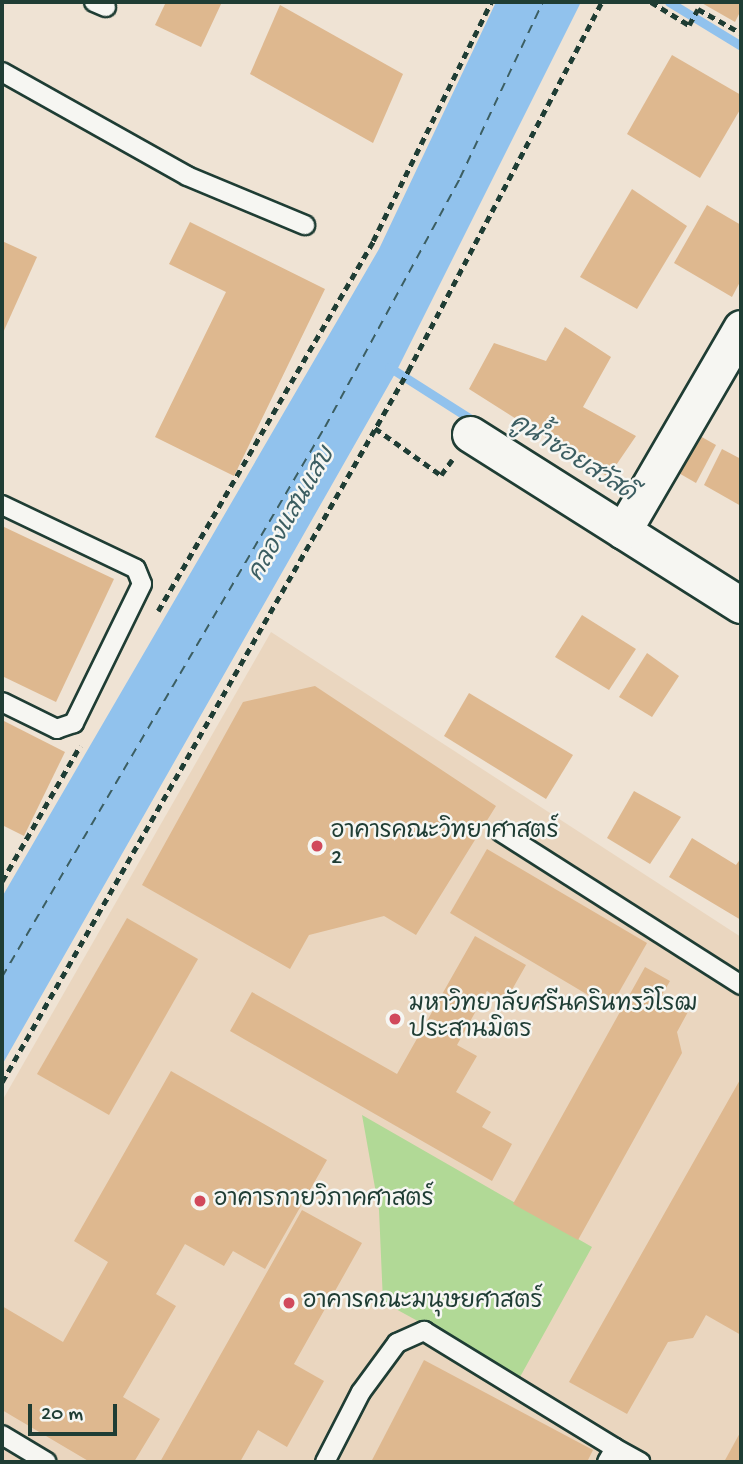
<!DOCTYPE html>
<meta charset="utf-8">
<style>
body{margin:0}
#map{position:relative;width:743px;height:1464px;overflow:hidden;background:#efe3d4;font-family:"Gochi Hand","Playpen Sans Thai",sans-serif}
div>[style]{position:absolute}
.built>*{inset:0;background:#ead6bf}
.green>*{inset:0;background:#b1d996}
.water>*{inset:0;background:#91c2ed}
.stream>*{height:9px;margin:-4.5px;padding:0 4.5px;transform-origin:4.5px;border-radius:4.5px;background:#91c2ed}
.ferry>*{height:2px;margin-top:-1px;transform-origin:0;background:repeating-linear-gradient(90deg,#3c5e62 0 9px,transparent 0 16px)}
.building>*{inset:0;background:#deb88f}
.path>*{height:4.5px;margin-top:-2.25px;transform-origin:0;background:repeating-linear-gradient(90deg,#1f3d34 0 7px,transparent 0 12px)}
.roads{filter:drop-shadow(2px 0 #1f3d34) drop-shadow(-2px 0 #1f3d34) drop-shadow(0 2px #1f3d34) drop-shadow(0 -2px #1f3d34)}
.service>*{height:18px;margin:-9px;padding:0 9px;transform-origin:9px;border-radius:9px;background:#f6f6f2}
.minor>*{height:35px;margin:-17.5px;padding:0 17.5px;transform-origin:17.5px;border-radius:17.5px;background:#f6f6f2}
.dots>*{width:19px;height:19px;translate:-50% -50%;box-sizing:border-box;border:4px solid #f6f6f2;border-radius:50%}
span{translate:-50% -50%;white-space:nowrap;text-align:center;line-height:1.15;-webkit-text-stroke:5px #f6f6f2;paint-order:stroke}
.poi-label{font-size:23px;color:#1f3d34}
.left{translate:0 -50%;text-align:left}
.water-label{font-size:24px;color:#3c5e62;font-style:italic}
.frame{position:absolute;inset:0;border:4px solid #1f3d34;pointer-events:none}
.scale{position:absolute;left:28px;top:1404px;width:89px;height:32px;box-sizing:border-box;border:4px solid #1f3d34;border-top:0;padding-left:9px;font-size:21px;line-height:24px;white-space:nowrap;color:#1f3d34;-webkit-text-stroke:5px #f6f6f2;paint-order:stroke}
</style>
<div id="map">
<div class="built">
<div style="clip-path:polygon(271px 632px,741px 937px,741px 1462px,2px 1462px,2px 1101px)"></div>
</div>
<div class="green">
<div style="clip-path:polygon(362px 1115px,592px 1247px,520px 1377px,383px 1302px,379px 1210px)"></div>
</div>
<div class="water">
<div style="clip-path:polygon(496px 2px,581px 2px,396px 372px,2px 1065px,2px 897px,379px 249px)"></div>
</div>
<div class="stream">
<div style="left:669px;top:2px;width:84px;rotate:31.4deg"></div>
<div style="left:389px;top:367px;width:104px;rotate:32.5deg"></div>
</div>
<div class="ferry">
<div style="left:2px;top:977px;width:638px;rotate:-59.58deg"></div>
<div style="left:325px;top:427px;width:283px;rotate:-61.5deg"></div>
<div style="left:460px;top:178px;width:195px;rotate:-64.8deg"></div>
</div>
<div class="building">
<div style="clip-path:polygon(166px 2px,222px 2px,201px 47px,155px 25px)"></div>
<div style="clip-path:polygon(700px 2px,741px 2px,741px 10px,735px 22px)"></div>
<div style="clip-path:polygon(280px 5px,403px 74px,373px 143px,250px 74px)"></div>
<div style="clip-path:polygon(672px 55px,741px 95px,741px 108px,700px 178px,627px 134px)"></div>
<div style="clip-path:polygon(632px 189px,687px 226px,637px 309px,580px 277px)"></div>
<div style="clip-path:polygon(707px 205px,741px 225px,741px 280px,732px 297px,674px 263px)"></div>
<div style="clip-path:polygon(190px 222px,325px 289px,234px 476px,155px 437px,226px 292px,169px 264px)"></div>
<div style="clip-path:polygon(2px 241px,37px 257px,2px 335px)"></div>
<div style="clip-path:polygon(565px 327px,611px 357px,583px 407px,636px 436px,608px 477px,469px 389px,494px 343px,546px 361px)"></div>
<div style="clip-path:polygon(691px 431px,716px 445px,696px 483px,670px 468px)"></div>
<div style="clip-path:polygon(722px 449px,741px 459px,741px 506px,704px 485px)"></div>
<div style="clip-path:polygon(2px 526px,114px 579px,56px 702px,2px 676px)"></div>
<div style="clip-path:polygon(582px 615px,636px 649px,609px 690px,555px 657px)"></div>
<div style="clip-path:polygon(647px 653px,679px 676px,652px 717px,619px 697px)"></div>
<div style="clip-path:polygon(315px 686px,496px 806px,416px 935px,384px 916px,309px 935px,290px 969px,142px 885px,243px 702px)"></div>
<div style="clip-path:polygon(469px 693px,573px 755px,546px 799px,444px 736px)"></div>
<div style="clip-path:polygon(2px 720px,65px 752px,24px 836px,2px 825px)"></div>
<div style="clip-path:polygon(634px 791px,681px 817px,650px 864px,607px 838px)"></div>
<div style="clip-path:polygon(692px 838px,736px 865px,741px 858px,741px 920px,669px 877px)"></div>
<div style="clip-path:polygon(487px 849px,647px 943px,610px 1008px,450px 913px)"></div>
<div style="clip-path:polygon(127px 918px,198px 959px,109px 1115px,37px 1074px)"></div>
<div style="clip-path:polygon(475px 936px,526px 965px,505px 1002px,487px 991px,457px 1045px,477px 1056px,456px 1092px,491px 1112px,482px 1127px,512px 1144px,492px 1181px,230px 1031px,252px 992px,397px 1074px)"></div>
<div style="clip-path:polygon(645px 967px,670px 981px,662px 995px,689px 1010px,677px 1032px,682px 1053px,578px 1240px,513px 1204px)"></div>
<div style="clip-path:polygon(171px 1071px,327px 1160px,265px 1269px,233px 1251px,224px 1266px,185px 1244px,156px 1294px,176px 1306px,123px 1397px,160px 1419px,134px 1462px,90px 1462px,2px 1410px,2px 1306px,63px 1342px,108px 1262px,74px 1241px)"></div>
<div style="clip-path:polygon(741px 1078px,741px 1335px,706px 1315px,693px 1338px,668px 1342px,627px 1414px,569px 1382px)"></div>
<div style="clip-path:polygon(302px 1210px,362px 1243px,294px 1364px,324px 1381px,287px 1447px,258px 1430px,240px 1462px,160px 1462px)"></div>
<div style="clip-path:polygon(424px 1360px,593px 1450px,587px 1462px,371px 1462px)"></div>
<div style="clip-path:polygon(741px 1431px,741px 1462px,724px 1462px)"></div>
</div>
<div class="path">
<div style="left:651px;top:2px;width:44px;rotate:31.2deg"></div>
<div style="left:689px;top:25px;width:18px;rotate:-61deg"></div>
<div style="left:698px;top:9px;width:49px;rotate:29.2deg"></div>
<div style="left:375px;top:428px;width:81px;rotate:35.5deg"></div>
<div style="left:441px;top:475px;width:19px;rotate:-54deg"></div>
<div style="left:158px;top:611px;width:428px;rotate:-59.8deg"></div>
<div style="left:373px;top:241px;width:267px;rotate:-63.7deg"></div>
<div style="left:2px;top:881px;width:156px;rotate:-60deg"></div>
<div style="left:2px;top:1082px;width:819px;rotate:-60.27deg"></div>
<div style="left:408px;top:371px;width:417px;rotate:-62.3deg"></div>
</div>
<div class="roads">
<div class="service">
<div style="left:94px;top:2px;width:13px;rotate:23deg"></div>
<div style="left:2px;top:72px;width:212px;rotate:29.3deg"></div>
<div style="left:187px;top:176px;width:128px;rotate:22.6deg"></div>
<div style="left:2px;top:505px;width:148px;rotate:25.5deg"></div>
<div style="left:136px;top:569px;width:16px;rotate:68deg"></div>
<div style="left:142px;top:584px;width:155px;rotate:116.1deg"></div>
<div style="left:74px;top:723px;width:18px;rotate:161deg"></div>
<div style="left:57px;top:729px;width:61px;rotate:-153.9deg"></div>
<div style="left:501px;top:832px;width:285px;rotate:32.5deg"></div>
<div style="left:2px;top:1435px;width:52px;rotate:31deg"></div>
<div style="left:325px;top:1462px;width:79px;rotate:-62.8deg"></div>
<div style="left:361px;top:1392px;width:61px;rotate:-53.7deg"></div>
<div style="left:397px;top:1343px;width:30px;rotate:-24deg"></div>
<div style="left:424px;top:1331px;width:224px;rotate:31.5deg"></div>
<div style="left:607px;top:1462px;width:16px;rotate:-60deg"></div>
<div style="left:615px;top:1448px;width:29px;rotate:29deg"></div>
</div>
<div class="minor">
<div style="left:470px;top:434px;width:320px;rotate:32.3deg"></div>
<div style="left:623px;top:531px;width:235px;rotate:-59.8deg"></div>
</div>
</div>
<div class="dots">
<div style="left:317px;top:846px;background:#d1495b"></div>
<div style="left:395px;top:1019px;background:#d1495b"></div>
<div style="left:200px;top:1201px;background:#d1495b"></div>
<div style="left:289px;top:1303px;background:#d1495b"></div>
</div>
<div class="poi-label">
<span class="left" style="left:331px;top:846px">อาคารคณะวิทยาศาสตร์<br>2</span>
<span class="left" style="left:409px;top:1019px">มหาวิทยาลัยศรีนครินทรวิโรฒ<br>ประสานมิตร</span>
<span class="left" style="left:214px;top:1201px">อาคารกายวิภาคศาสตร์</span>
<span class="left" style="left:303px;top:1303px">อาคารคณะมนุษยศาสตร์</span>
</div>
<div class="water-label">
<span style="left:572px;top:459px;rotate:32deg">คูน้ำซอยสวัสดี</span>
<span style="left:293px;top:515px;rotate:-60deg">คลองแสนแสบ</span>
</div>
<div class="frame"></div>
<div class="scale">20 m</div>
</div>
